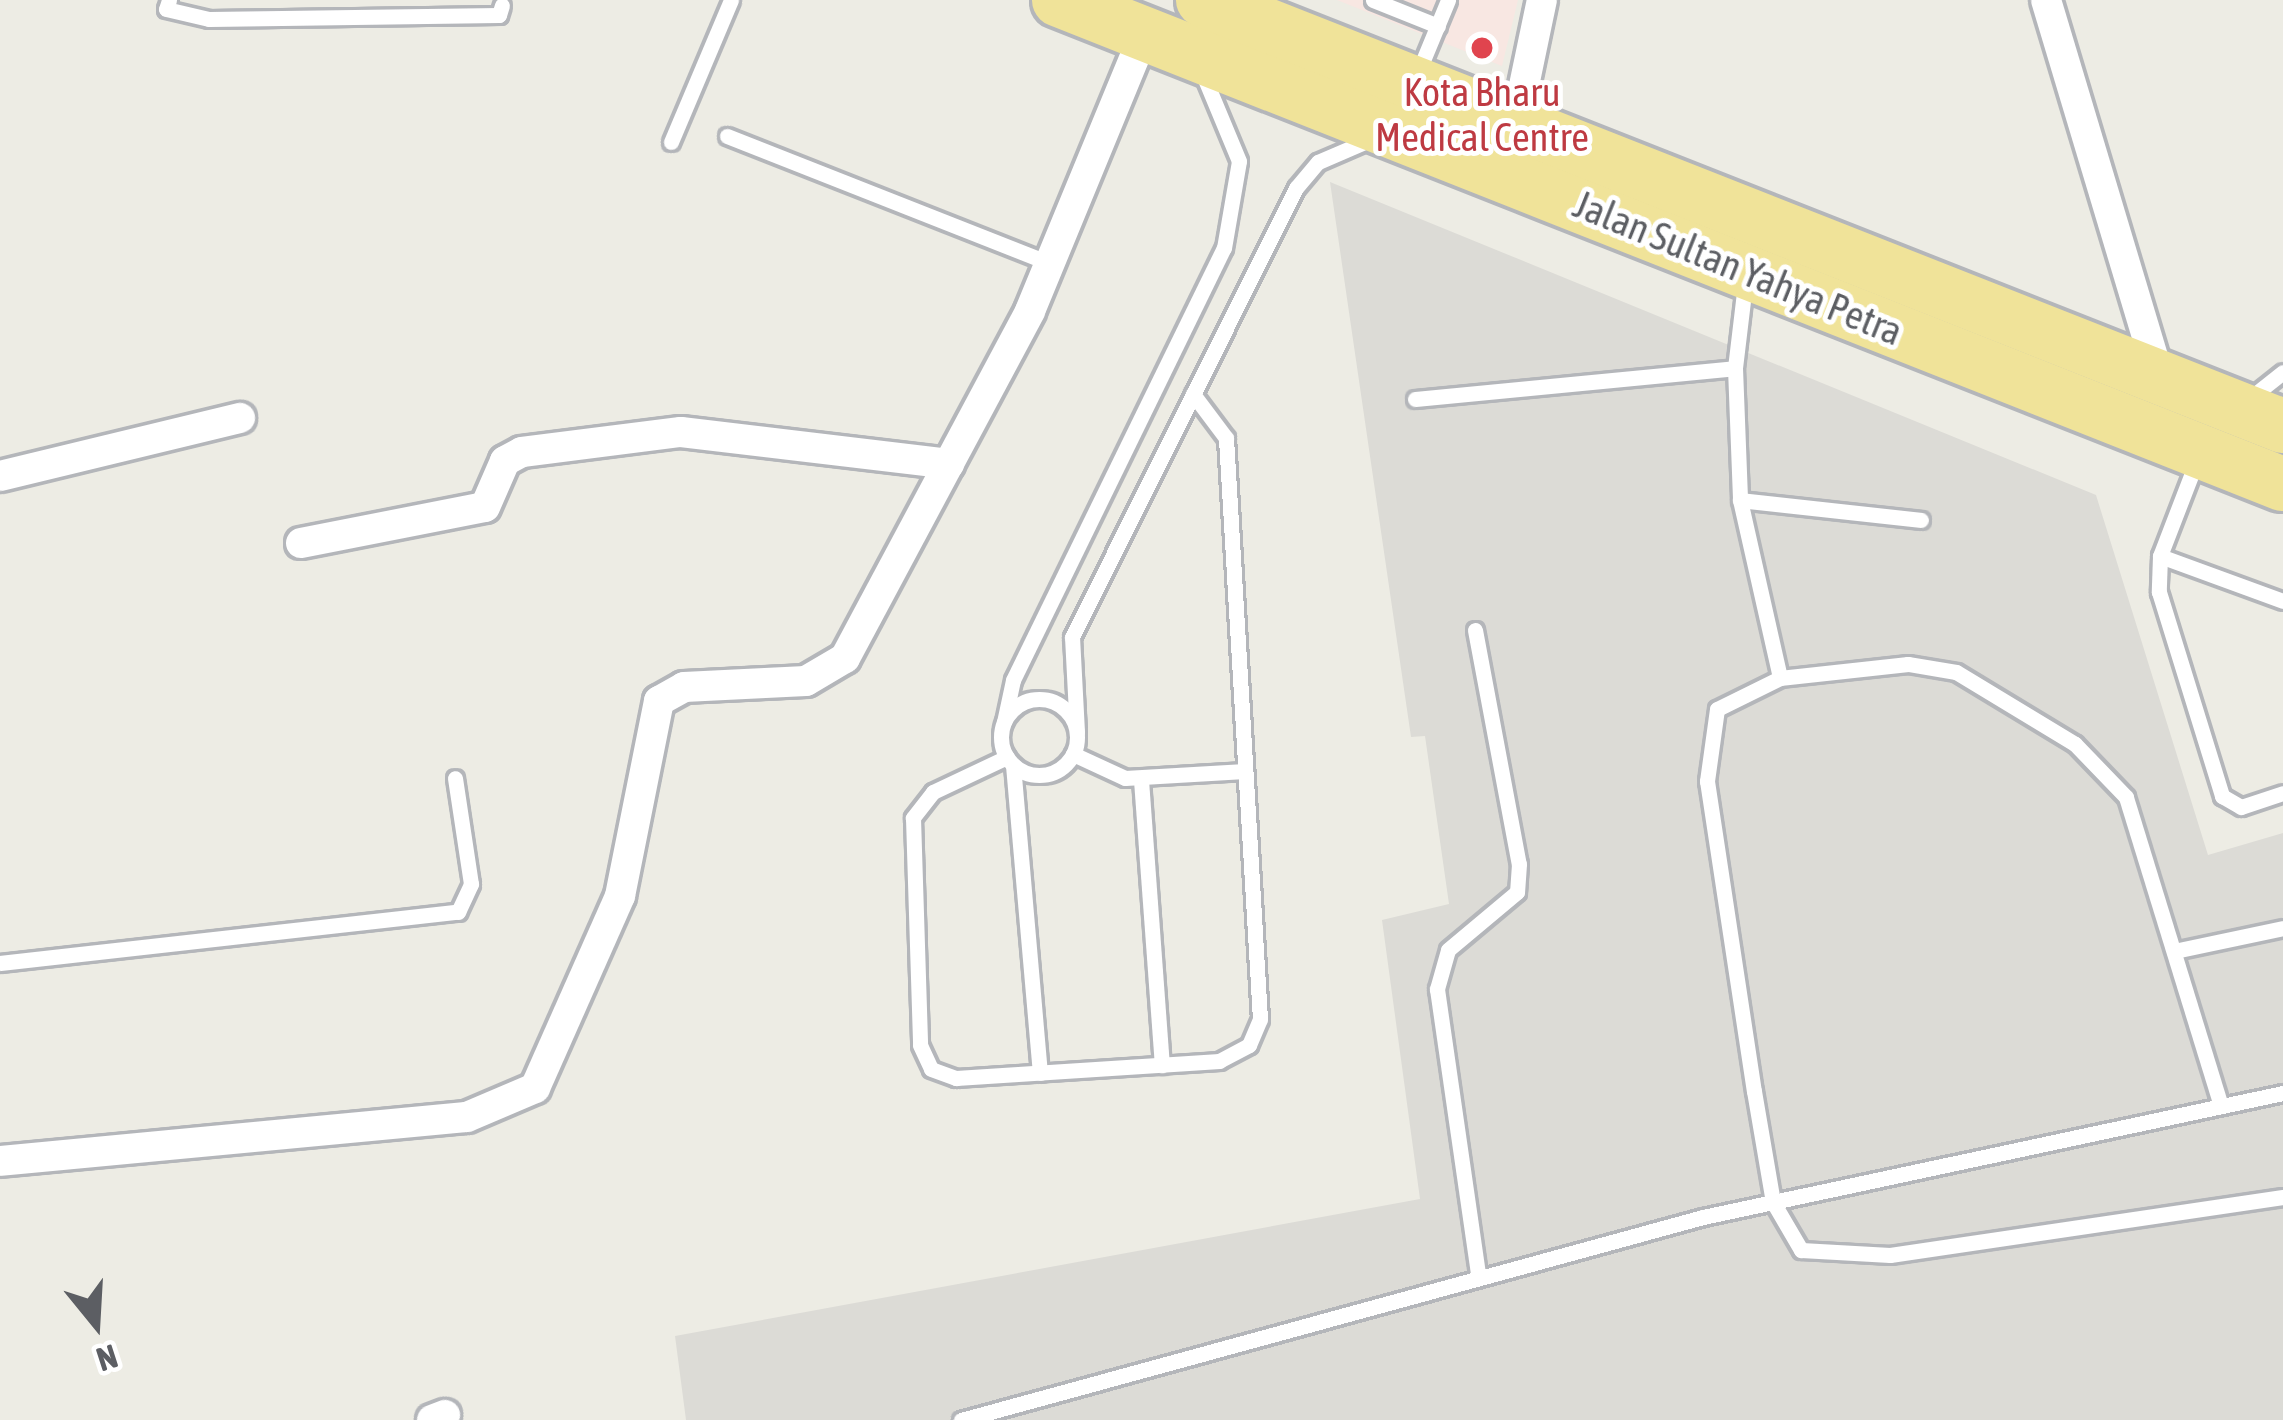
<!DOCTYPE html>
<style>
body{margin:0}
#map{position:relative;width:2283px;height:1420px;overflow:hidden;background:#edece4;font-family:"Asap Condensed",sans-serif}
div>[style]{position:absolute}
.industrial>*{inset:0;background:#dcdbd6}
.medical>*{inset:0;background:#f8e7e2}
.roads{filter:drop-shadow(3px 0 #b4b6ba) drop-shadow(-3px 0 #b4b6ba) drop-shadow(0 3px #b4b6ba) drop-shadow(0 -3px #b4b6ba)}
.lane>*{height:15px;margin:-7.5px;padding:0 7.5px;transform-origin:7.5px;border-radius:7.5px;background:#fff}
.lane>.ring{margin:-7.5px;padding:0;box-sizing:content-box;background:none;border:15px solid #fff;border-radius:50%}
.street>*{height:30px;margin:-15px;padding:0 15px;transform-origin:15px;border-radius:15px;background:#fff}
.highway>*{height:54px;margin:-27px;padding:0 27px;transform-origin:27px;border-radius:27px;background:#f0e399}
.dots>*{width:33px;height:33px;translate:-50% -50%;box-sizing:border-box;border:6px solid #fff;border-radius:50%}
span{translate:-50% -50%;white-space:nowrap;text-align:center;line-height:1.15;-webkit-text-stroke:10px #fff;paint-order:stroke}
.health-label{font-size:39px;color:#be3a42}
.street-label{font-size:39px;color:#5c5e63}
.north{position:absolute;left:36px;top:1264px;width:120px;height:120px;-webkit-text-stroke:9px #fff;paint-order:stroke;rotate:162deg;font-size:33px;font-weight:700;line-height:48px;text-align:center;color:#5c5e63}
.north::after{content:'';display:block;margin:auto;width:42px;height:54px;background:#5c5e63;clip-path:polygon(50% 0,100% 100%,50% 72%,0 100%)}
</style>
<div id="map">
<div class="industrial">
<div style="clip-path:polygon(1330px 182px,2096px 495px,2208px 855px,2283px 833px,2283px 1420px,686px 1420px,675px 1336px,1420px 1199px,1382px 920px,1449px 904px,1425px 736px,1411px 737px)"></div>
</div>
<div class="medical">
<div style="clip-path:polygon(1337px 0,1518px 0,1502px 66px)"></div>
</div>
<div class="roads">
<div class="lane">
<div style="left:169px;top:0;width:9px;rotate:108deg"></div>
<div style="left:166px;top:9px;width:44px;rotate:13.1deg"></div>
<div style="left:209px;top:19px;width:290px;rotate:-0.8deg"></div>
<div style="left:499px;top:15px;width:10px;rotate:-73deg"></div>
<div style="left:1373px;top:0;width:70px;rotate:21.8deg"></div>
<div style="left:1417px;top:75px;width:81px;rotate:-67.5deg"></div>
<div style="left:727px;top:136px;width:347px;rotate:21.5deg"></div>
<div style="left:671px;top:142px;width:154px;rotate:-67.1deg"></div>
<div style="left:1745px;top:284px;width:85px;rotate:96.8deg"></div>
<div style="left:1735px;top:368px;width:132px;rotate:87.8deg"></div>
<div style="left:1740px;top:500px;width:182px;rotate:6.3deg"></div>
<div style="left:1415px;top:399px;width:321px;rotate:-5.5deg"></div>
<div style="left:2249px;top:399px;width:43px;rotate:-38.5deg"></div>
<div style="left:2197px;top:460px;width:103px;rotate:111.1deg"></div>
<div style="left:2160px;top:556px;width:36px;rotate:92deg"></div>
<div style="left:2159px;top:592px;width:214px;rotate:72.8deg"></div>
<div style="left:2222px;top:796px;width:22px;rotate:30deg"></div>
<div style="left:2241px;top:807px;width:44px;rotate:-18.4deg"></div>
<div style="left:1740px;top:500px;width:182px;rotate:77.3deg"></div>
<div style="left:2160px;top:556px;width:131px;rotate:20.1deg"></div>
<div style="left:1475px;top:630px;width:238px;rotate:79.4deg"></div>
<div style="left:1519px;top:864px;width:28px;rotate:94deg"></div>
<div style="left:1517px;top:892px;width:90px;rotate:140deg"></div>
<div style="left:1448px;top:950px;width:41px;rotate:105.8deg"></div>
<div style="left:1437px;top:989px;width:289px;rotate:81.8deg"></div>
<div class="ring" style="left:1001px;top:699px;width:61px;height:61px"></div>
<div style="left:1004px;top:722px;width:43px;rotate:-77.9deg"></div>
<div style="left:1013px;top:680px;width:481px;rotate:-64deg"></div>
<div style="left:1224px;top:248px;width:88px;rotate:-80.2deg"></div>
<div style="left:1239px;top:161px;width:91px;rotate:-112.6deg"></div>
<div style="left:1077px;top:732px;width:95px;rotate:-93deg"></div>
<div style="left:1072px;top:637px;width:502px;rotate:-63.49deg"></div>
<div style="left:1296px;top:188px;width:34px;rotate:-50deg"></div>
<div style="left:1318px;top:162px;width:56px;rotate:-23.3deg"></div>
<div style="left:1073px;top:754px;width:57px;rotate:24.8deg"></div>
<div style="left:1125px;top:778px;width:120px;rotate:-3.3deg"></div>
<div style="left:1007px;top:757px;width:82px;rotate:154.7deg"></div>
<div style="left:933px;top:792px;width:33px;rotate:128deg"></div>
<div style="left:913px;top:818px;width:227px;rotate:88.2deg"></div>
<div style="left:920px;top:1045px;width:26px;rotate:65deg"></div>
<div style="left:931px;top:1069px;width:27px;rotate:20deg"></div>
<div style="left:956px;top:1078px;width:264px;rotate:-3.7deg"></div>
<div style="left:1219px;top:1061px;width:34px;rotate:-28deg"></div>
<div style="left:1249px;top:1045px;width:28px;rotate:-67deg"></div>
<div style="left:1260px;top:1019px;width:582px;rotate:-93.35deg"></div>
<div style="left:1226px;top:438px;width:55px;rotate:-126.9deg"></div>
<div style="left:1013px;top:765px;width:309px;rotate:85deg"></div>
<div style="left:1141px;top:780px;width:286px;rotate:85.8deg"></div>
<div style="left:2174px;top:951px;width:111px;rotate:-11.9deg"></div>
<div style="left:0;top:963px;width:461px;rotate:-6.4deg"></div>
<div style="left:458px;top:912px;width:31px;rotate:-65deg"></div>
<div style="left:471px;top:884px;width:107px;rotate:-98.6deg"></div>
<div style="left:2221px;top:1106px;width:323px;rotate:-107.1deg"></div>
<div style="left:2126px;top:797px;width:74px;rotate:-133.9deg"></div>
<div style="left:2075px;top:744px;width:139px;rotate:-148.8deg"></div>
<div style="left:1956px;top:672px;width:49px;rotate:-170.5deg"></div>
<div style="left:1908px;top:664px;width:129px;rotate:173.8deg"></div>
<div style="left:1780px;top:678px;width:70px;rotate:153.8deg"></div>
<div style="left:1717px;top:709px;width:73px;rotate:97.9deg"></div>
<div style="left:1707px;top:781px;width:314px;rotate:81.4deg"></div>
<div style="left:1754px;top:1091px;width:113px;rotate:80.3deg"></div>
<div style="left:1773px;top:1202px;width:56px;rotate:59.7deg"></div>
<div style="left:1801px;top:1250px;width:89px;rotate:3.2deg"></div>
<div style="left:1890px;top:1255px;width:397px;rotate:-8.4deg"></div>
<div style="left:961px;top:1420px;width:769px;rotate:-15.3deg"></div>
<div style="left:1703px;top:1217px;width:593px;rotate:-12.07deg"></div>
</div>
<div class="street">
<div style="left:2046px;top:0;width:394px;rotate:73.3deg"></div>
<div style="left:1516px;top:124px;width:127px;rotate:-78.2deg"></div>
<div style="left:0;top:476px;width:247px;rotate:-13.6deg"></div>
<div style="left:301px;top:543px;width:187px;rotate:-11.1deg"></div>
<div style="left:485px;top:507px;width:50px;rotate:-66.5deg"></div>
<div style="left:505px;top:461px;width:19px;rotate:-28deg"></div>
<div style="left:522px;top:452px;width:160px;rotate:-7.2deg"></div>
<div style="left:681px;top:432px;width:270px;rotate:6.8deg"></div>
<div style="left:0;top:1161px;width:469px;rotate:-5.4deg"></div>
<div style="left:467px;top:1117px;width:74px;rotate:-23.1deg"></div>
<div style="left:535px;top:1088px;width:210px;rotate:-66.1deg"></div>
<div style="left:620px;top:896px;width:199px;rotate:-78.7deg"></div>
<div style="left:659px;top:701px;width:29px;rotate:-29deg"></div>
<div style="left:684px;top:687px;width:122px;rotate:-2.8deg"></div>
<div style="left:806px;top:681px;width:45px;rotate:-30.5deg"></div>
<div style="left:845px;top:658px;width:393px;rotate:-61.9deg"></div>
<div style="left:1030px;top:311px;width:300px;rotate:-67.6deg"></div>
<div style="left:432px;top:1420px;width:14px;rotate:-21deg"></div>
</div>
<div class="highway">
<div style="left:1059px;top:0;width:1316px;rotate:21.58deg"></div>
<div style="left:1203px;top:0;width:1161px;rotate:21.53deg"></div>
</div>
</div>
<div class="dots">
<div style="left:1482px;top:48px;background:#e0444e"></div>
</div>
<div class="health-label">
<span style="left:1482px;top:115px">Kota Bharu<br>Medical Centre</span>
</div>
<div class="street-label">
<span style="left:1738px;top:268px;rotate:22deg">Jalan Sultan Yahya Petra</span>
</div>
<div class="north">N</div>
</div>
